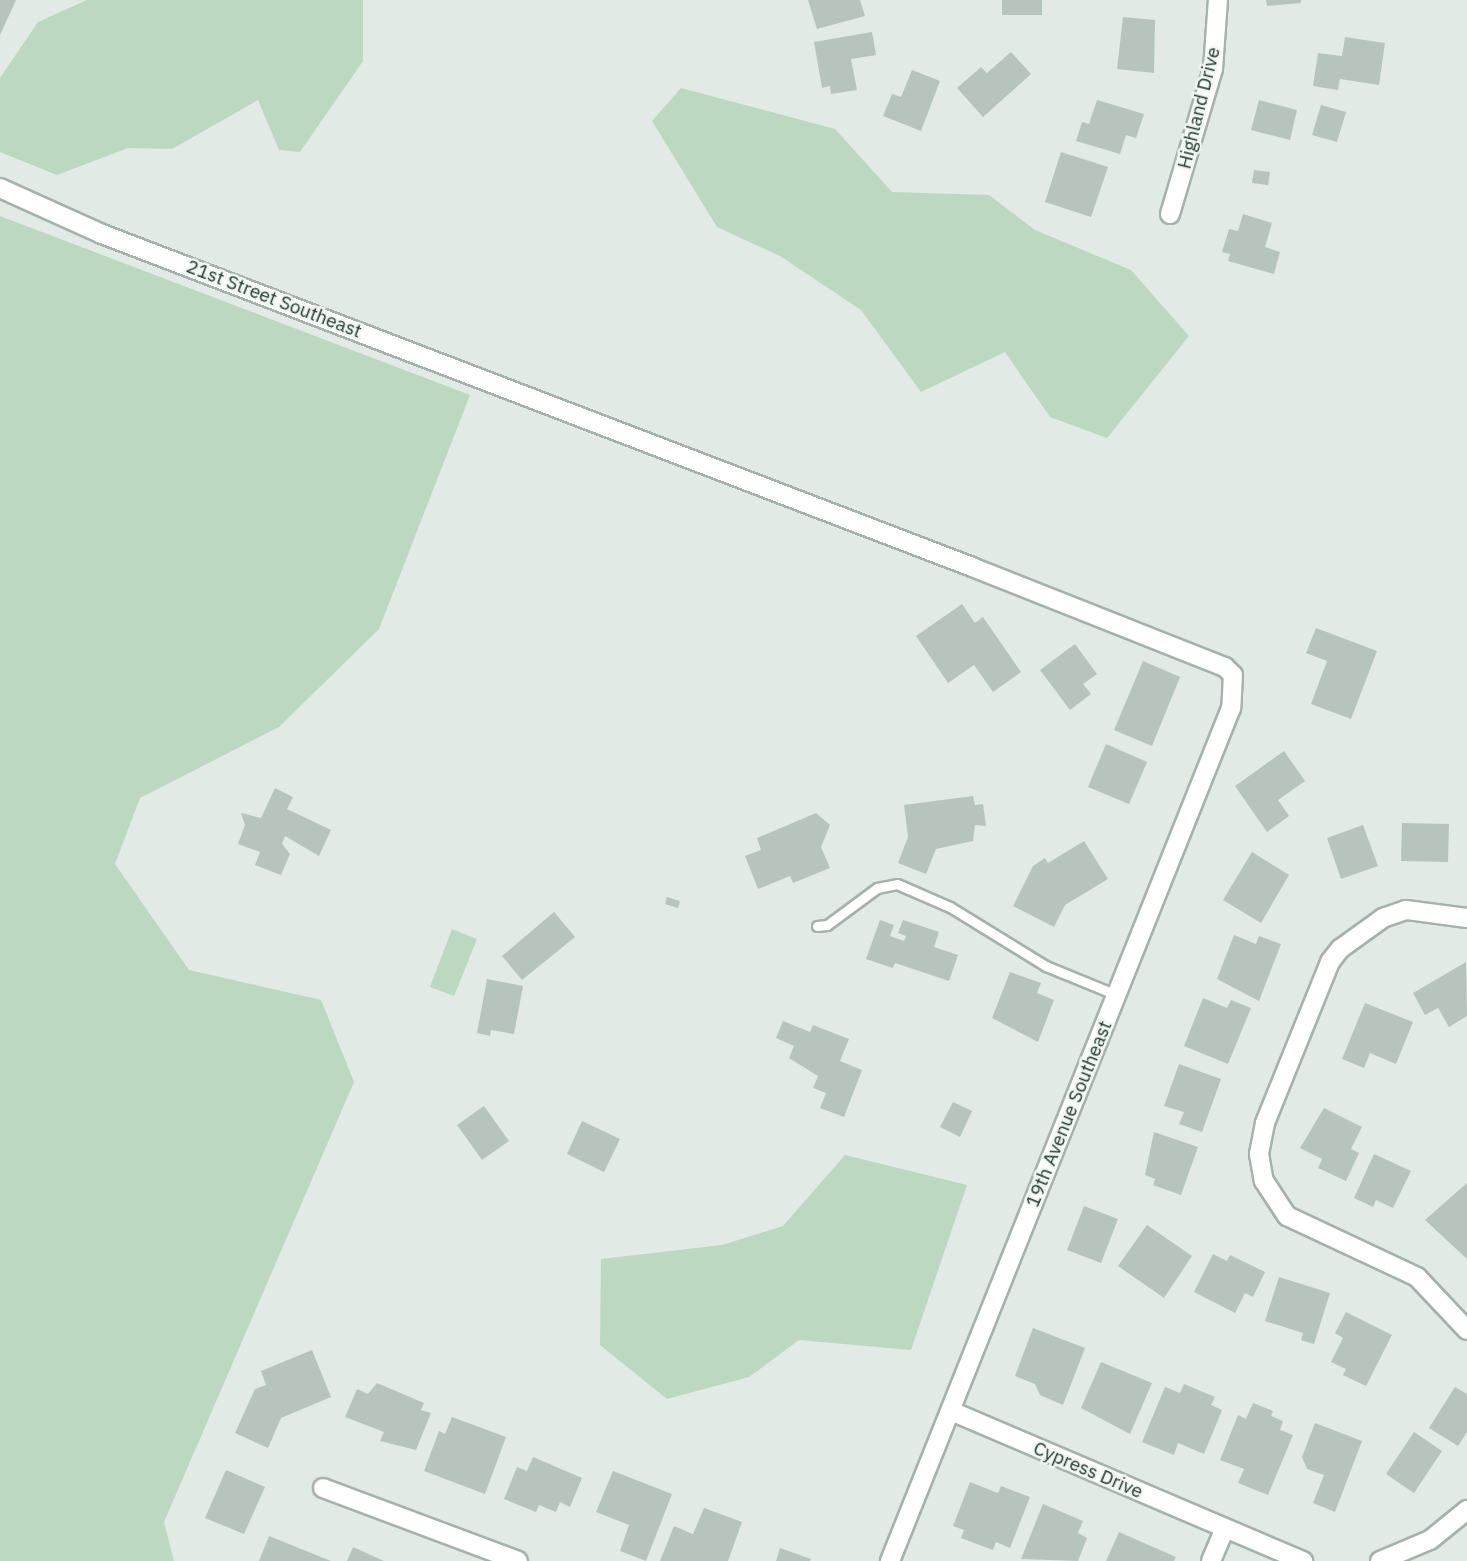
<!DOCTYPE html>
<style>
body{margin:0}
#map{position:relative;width:1467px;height:1561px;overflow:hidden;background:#e1eae5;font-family:"IBM Plex Sans",sans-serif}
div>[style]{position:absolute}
.green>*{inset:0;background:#bcd8c0}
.building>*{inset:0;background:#b7c4bd}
.roads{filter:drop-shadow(2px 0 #a5b1ab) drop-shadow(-2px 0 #a5b1ab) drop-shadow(0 2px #a5b1ab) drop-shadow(0 -2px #a5b1ab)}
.lane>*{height:9px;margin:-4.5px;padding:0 4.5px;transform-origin:4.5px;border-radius:4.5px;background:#fff}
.street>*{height:18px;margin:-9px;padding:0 9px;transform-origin:9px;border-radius:9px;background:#fff}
span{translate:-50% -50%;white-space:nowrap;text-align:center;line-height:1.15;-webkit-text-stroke:5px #f1f7f3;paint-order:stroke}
.street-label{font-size:19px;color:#243830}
</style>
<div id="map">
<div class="green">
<div style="clip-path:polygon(87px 0,363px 0,363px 61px,300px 152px,279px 150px,258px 100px,172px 149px,128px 148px,57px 175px,0 152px,0 78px,38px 22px)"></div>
<div style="clip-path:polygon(681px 88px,835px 129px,892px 192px,989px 195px,1035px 230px,1131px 270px,1189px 336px,1107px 438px,1050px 417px,1005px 352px,921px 392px,861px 310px,780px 256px,717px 227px,652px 121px)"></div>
<div style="clip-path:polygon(0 216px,470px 395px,379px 629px,279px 727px,140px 798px,115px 864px,189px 970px,321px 1000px,354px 1082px,164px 1522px,174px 1561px,0 1561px)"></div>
<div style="clip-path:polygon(452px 929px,477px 939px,454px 996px,430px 987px)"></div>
<div style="clip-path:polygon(845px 1155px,967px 1185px,911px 1350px,799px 1340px,749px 1377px,667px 1399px,600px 1345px,601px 1259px,722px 1245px,783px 1226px)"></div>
</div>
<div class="building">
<div style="clip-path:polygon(0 0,16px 0,0 35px)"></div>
<div style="clip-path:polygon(808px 0,860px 0,865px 16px,817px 29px)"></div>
<div style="clip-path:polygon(1002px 0,1042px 0,1042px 15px,1002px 15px)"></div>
<div style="clip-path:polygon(1266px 0,1301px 0,1301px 3px,1267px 6px)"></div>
<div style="clip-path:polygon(1123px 17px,1155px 20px,1154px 73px,1117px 69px)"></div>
<div style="clip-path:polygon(872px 32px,876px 55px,851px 59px,857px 90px,831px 94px,830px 86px,822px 88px,814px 42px)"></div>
<div style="clip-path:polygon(1345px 37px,1385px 43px,1379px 85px,1340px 79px,1338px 90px,1313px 86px,1318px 53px,1342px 56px)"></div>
<div style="clip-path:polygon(1011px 52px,1031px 74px,983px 117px,957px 88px,981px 67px,987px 73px)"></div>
<div style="clip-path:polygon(912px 70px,940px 81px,921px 131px,883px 116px,892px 94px,901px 97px)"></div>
<div style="clip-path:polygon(1097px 100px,1144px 114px,1136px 138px,1126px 135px,1120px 154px,1076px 141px,1082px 122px,1089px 124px)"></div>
<div style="clip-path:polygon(1259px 100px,1297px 110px,1290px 140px,1251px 130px)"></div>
<div style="clip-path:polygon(1321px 105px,1346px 112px,1337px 142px,1312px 135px)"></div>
<div style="clip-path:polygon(1061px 152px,1108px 167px,1091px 217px,1045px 202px)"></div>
<div style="clip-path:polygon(1254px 170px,1270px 172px,1268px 185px,1252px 183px)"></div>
<div style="clip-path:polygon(1243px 214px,1272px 223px,1265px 247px,1280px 252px,1274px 274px,1228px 261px,1230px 254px,1222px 252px,1229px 229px,1238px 231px)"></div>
<div style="clip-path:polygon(962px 604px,975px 623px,983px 617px,1021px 672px,993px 692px,974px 665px,948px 683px,916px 636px)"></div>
<div style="clip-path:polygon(1316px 628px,1377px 651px,1351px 719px,1311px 704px,1327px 661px,1306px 653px)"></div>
<div style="clip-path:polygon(1075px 644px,1097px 674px,1083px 684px,1091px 694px,1070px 710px,1040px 670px)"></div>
<div style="clip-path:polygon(1143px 661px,1180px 677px,1152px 746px,1114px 730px)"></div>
<div style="clip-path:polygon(1106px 744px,1147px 762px,1129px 804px,1088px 787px)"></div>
<div style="clip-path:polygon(1284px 751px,1305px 781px,1278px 800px,1289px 816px,1267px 832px,1235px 786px)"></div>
<div style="clip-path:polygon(275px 788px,293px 797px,287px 809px,331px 830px,319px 856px,285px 836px,282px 844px,290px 854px,281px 875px,255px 865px,260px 852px,238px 844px,245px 825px,241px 813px,261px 818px)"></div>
<div style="clip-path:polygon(973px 796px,975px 805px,983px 804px,986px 826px,975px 825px,973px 841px,936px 849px,926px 874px,898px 863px,908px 837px,904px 805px)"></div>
<div style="clip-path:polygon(816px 813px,830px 825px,821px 847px,830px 868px,793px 883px,790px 876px,758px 889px,745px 856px,761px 850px,757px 838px)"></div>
<div style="clip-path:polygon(1402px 823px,1449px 824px,1448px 862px,1401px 861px)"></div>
<div style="clip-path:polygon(1363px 825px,1378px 866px,1341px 879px,1327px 838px)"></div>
<div style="clip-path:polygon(1084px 841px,1108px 879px,1065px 905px,1054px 927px,1013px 906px,1033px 866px,1045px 858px,1048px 863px)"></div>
<div style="clip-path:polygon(1252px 852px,1289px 875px,1261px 923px,1223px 900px)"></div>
<div style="clip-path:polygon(667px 897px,680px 901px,678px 908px,665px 904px)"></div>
<div style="clip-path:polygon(554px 912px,575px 937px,522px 980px,502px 956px)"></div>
<div style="clip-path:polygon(880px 920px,894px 925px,890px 936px,904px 941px,906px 936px,898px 933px,903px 920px,939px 932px,934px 947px,958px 955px,949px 981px,895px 963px,893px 968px,866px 959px)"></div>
<div style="clip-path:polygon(1234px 935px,1256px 944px,1259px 936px,1281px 944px,1259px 1001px,1217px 979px)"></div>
<div style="clip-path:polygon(1466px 962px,1467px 1016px,1449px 1027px,1438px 1008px,1425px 1015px,1413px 993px)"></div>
<div style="clip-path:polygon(1010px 972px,1041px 983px,1037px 993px,1054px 1000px,1038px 1042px,992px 1018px)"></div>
<div style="clip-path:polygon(487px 979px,523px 986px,514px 1034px,491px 1030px,490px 1036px,477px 1033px)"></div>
<div style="clip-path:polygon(1203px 998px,1227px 1008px,1231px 1000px,1251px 1008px,1228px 1064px,1184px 1046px)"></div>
<div style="clip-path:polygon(1365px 1003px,1413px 1022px,1396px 1064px,1370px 1053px,1364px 1068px,1342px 1059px)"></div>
<div style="clip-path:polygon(783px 1021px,810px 1032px,813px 1025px,849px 1039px,840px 1061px,862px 1070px,844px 1117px,820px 1108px,826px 1093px,813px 1088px,818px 1076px,789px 1058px,794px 1046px,776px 1038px)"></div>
<div style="clip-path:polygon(1179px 1064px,1221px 1079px,1202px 1132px,1179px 1124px,1184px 1112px,1164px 1106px)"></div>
<div style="clip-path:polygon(953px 1102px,972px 1111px,960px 1137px,940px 1127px)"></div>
<div style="clip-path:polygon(484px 1106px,509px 1141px,482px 1160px,457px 1125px)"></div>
<div style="clip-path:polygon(1324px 1108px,1362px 1127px,1351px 1149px,1359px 1153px,1346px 1181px,1318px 1168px,1322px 1159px,1300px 1148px)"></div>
<div style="clip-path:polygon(582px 1121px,620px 1139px,604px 1172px,567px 1154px)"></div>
<div style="clip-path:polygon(1154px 1132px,1198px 1147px,1181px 1195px,1153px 1185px,1155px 1179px,1145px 1175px)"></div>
<div style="clip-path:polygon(1374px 1154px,1411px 1171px,1393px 1208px,1376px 1200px,1373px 1207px,1354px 1198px)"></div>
<div style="clip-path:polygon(1467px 1183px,1467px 1259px,1425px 1220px)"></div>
<div style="clip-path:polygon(1084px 1206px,1118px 1219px,1101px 1263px,1067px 1250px)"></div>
<div style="clip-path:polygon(1147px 1225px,1192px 1256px,1164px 1298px,1118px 1266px)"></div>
<div style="clip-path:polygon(1213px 1254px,1227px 1261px,1230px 1255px,1265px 1272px,1253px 1297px,1245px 1293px,1235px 1313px,1194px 1292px)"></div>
<div style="clip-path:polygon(1279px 1277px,1330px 1293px,1314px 1344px,1301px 1340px,1303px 1333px,1265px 1321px)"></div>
<div style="clip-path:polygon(1346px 1312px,1392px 1335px,1366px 1386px,1343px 1375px,1346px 1369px,1331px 1362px,1343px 1338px,1335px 1333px)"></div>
<div style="clip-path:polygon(1033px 1328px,1085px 1348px,1063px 1405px,1040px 1395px,1035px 1384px,1015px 1376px)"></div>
<div style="clip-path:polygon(312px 1350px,331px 1397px,281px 1418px,268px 1448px,235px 1433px,255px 1389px,266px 1385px,261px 1371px)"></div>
<div style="clip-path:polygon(1101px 1362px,1152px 1383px,1130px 1434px,1081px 1408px)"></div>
<div style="clip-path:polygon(377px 1383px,424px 1403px,421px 1410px,431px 1413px,416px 1450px,380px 1441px,384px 1432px,345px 1417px,357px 1389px,368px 1394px)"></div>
<div style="clip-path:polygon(1184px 1384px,1215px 1397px,1211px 1405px,1222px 1410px,1204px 1454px,1178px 1443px,1174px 1455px,1142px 1442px,1165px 1387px,1180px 1393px)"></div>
<div style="clip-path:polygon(1455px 1387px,1467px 1394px,1467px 1432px,1458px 1446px,1429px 1428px)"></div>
<div style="clip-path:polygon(1253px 1403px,1273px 1411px,1271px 1416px,1283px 1421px,1280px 1430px,1293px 1435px,1268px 1495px,1238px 1483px,1244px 1469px,1220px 1460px,1238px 1415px,1246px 1419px)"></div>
<div style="clip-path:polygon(452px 1417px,506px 1437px,485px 1494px,424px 1471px,439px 1431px,445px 1434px)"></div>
<div style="clip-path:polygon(1315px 1423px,1362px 1441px,1335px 1512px,1313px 1503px,1324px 1475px,1307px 1469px,1302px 1457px)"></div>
<div style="clip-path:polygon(1414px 1432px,1442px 1451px,1414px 1493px,1386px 1474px)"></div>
<div style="clip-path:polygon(533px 1457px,582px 1478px,570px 1507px,560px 1502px,556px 1512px,539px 1505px,536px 1512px,504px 1499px,517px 1467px,527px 1471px)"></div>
<div style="clip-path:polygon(226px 1470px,265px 1487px,244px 1534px,205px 1518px)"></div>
<div style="clip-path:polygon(613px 1471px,672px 1494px,646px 1561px,620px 1551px,629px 1525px,596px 1512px)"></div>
<div style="clip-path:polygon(970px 1482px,998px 1493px,1001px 1486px,1030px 1497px,1010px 1548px,996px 1542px,993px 1550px,961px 1538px,964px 1530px,953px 1526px)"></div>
<div style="clip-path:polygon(1043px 1504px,1083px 1521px,1078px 1533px,1087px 1538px,1078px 1561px,1021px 1559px)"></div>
<div style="clip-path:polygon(704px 1508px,742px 1522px,728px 1561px,660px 1561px,674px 1526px,693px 1534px)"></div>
<div style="clip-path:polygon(1119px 1532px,1176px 1557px,1174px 1561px,1106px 1561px)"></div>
<div style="clip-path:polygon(269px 1536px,331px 1561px,259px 1561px)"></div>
<div style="clip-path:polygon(353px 1547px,384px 1561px,347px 1561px)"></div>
<div style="clip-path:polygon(780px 1548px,811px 1559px,810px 1561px,776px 1561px)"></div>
</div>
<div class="roads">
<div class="lane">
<div style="left:817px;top:926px;width:10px;rotate:-6deg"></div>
<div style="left:827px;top:925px;width:62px;rotate:-36.5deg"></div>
<div style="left:877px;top:888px;width:20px;rotate:-11deg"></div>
<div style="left:897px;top:884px;width:58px;rotate:23.5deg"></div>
<div style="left:950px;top:907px;width:113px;rotate:31.6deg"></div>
<div style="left:1046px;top:966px;width:77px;rotate:22.2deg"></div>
</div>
<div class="street">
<div style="left:0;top:188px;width:112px;rotate:24.3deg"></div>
<div style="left:102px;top:234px;width:932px;rotate:20.94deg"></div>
<div style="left:972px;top:567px;width:272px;rotate:21.6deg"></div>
<div style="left:1225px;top:667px;width:11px;rotate:45deg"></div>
<div style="left:1233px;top:675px;width:33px;rotate:93deg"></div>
<div style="left:1231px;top:708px;width:919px;rotate:111.79deg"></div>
<div style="left:1170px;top:214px;width:151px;rotate:-73.5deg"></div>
<div style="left:1213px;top:69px;width:69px;rotate:-85.9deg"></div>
<div style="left:1467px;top:918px;width:62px;rotate:-172.5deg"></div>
<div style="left:1406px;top:910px;width:24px;rotate:161deg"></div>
<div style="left:1383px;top:918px;width:53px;rotate:144.2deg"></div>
<div style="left:1340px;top:949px;width:16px;rotate:128deg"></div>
<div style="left:1330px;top:962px;width:174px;rotate:112deg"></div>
<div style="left:1265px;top:1123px;width:32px;rotate:101deg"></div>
<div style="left:1259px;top:1154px;width:27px;rotate:80deg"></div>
<div style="left:1264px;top:1181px;width:42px;rotate:56.7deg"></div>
<div style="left:1287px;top:1216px;width:144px;rotate:25.1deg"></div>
<div style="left:1417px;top:1277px;width:73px;rotate:46.7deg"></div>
<div style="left:951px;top:1411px;width:383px;rotate:23.1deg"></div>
<div style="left:323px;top:1488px;width:208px;rotate:20.5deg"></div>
<div style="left:1211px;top:1561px;width:34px;rotate:-67deg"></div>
<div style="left:1380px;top:1561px;width:54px;rotate:-22.8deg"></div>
<div style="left:1430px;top:1540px;width:48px;rotate:-39deg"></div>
</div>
</div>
<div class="street-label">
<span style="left:1199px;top:108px;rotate:-76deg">Highland Drive</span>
<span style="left:274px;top:299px;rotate:21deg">21st Street Southeast</span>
<span style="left:1069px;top:1114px;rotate:-68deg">19th Avenue Southeast</span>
<span style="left:1088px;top:1470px;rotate:23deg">Cypress Drive</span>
</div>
</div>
